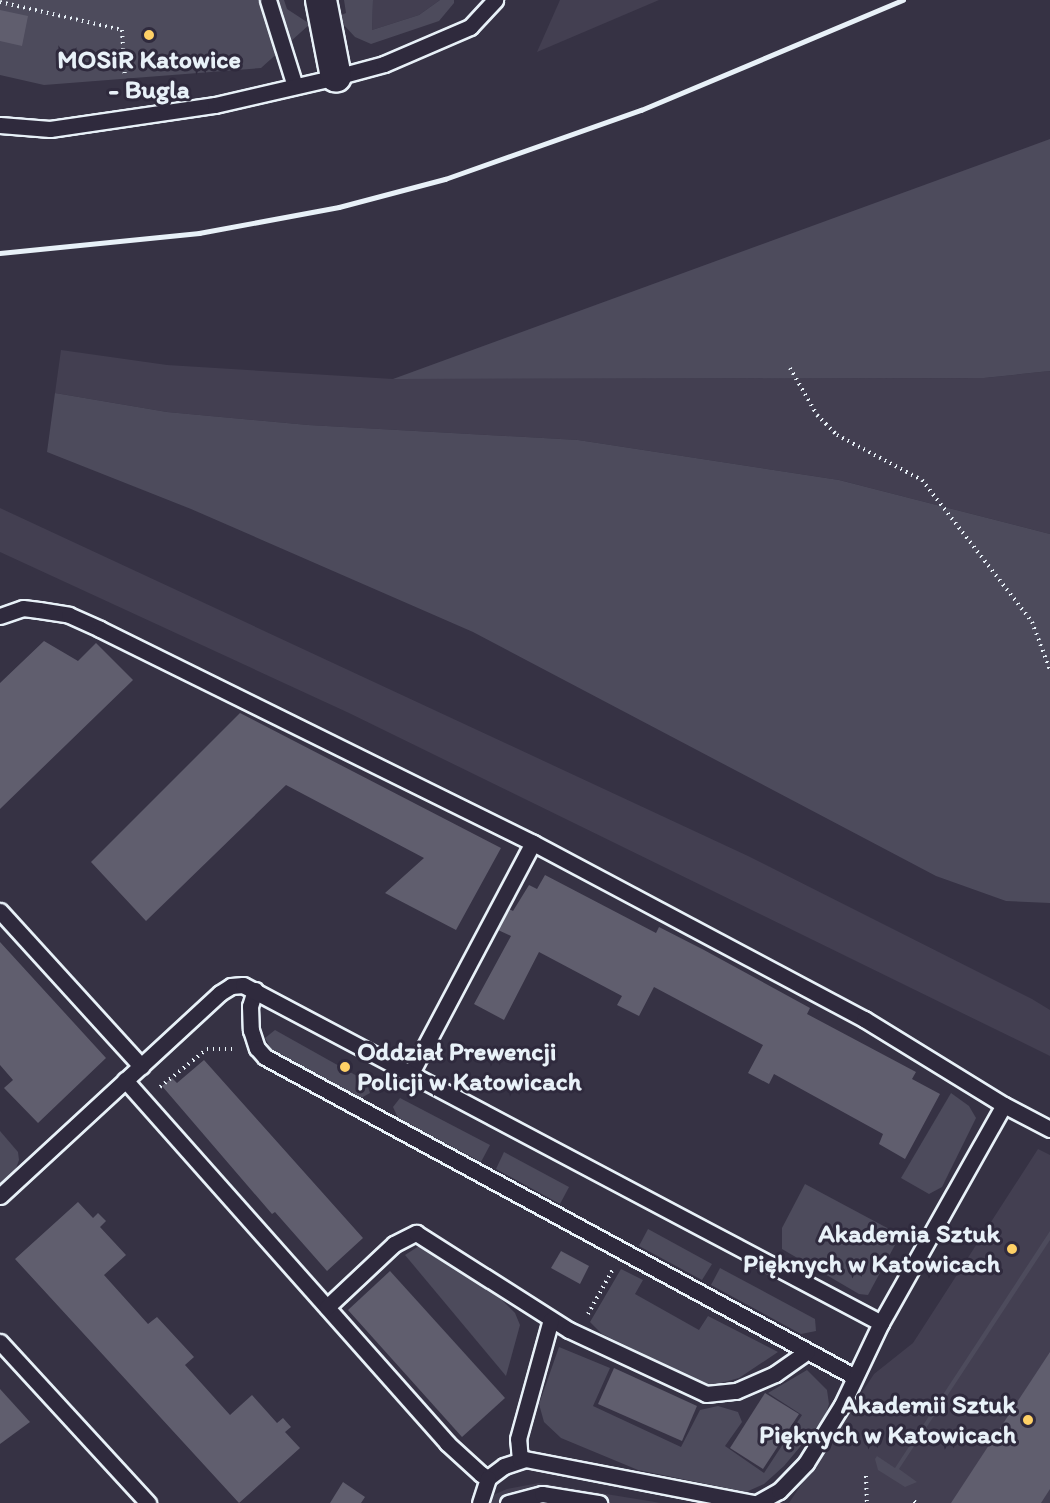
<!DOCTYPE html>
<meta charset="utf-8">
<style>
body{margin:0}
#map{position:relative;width:1050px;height:1503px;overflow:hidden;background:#363244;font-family:Itim,sans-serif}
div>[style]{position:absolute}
.built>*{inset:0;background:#433f51}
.green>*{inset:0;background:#4d4b5c}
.building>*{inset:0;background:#605e6e}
.path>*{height:4px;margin-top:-2px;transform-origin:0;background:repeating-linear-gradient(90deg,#e8f1f8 0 1.5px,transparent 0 6px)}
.roads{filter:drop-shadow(2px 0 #e8f1f8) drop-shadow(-2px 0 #e8f1f8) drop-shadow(0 2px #e8f1f8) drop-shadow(0 -2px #e8f1f8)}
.service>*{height:15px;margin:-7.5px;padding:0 7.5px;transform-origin:7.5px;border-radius:7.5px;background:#2f2a3d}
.minor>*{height:30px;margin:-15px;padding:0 15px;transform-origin:15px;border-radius:15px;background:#2f2a3d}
.rail>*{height:4.5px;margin:-2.25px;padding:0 2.25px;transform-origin:2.25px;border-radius:2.25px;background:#e8f1f8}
.dots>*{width:16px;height:16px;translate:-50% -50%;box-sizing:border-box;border:3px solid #2f2a3d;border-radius:50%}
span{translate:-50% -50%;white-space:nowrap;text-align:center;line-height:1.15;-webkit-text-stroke:6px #2f2a3d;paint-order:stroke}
.poi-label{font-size:26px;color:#e8f1f8;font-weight:700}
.left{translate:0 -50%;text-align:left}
.right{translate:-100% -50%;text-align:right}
</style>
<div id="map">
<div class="built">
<div style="clip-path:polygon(373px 0,440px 0,419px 15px,372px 30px)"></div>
<div style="clip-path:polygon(560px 0,659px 0,537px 52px)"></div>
<div style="clip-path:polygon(61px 350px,167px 365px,393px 379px,984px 378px,1050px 371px,1050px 534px,839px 480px,578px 440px,308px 425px,167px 412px,55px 393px)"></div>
<div style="clip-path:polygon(0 508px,748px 856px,1032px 999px,1050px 1010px,1050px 1056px,349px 713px,0 552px)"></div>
<div style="clip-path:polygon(1038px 1149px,1050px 1155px,1050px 1503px,789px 1503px,874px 1374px,913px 1343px)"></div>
<div style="clip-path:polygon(539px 1483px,661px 1503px,488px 1503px,491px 1496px,507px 1489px)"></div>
</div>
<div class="green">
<div style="clip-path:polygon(0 0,284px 0,287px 9px,310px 24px,261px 68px,44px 85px,0 75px)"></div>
<div style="clip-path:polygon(344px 0,373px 0,372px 30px,419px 15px,440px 0,454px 0,454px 3px,439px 21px,371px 44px,355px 37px,342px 23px,339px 16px,346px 13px)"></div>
<div style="clip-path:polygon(1050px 139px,1050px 371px,984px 378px,393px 379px)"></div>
<div style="clip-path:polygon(55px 393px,167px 412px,308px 425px,578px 440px,839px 480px,1050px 534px,1050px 903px,1006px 901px,936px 876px,473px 632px,191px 509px,47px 452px)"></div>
<div style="clip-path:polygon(275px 1030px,366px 1081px,370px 1093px,361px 1098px,271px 1049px,265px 1038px)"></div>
<div style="clip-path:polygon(951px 1093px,969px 1106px,976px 1118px,942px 1187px,929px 1194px,901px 1178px)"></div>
<div style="clip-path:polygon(400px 1098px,490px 1145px,481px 1162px,398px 1118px,393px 1107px)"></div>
<div style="clip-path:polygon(0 1131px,18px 1152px,19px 1160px,14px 1174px,0 1188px)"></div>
<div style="clip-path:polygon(504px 1152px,569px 1187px,560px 1204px,496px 1169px)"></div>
<div style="clip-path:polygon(805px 1184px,891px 1230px,895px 1245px,868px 1295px,859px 1294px,782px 1249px,782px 1228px)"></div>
<div style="clip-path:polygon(648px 1229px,712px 1264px,702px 1280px,639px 1246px)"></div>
<div style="clip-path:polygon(1050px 1231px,1050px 1240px,899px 1469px,917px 1482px,905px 1487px,878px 1470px,875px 1459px,877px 1456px,895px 1468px)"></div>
<div style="clip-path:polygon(419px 1246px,427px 1247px,493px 1291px,515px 1313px,520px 1325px,506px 1376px,405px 1255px)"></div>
<div style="clip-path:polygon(720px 1268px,815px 1319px,816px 1331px,801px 1334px,711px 1285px)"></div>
<div style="clip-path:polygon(621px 1269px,643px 1280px,635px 1294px,699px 1330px,708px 1316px,778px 1352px,739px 1378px,710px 1386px,602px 1334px,590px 1322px)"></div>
<div style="clip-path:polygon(559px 1347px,610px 1368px,593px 1406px,681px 1447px,700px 1410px,718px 1406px,738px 1412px,742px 1422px,725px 1446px,764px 1473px,802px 1415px,768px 1393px,807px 1370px,827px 1390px,829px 1404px,825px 1417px,784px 1466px,764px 1484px,746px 1492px,638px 1470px,561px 1438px,544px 1422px,539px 1404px)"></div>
</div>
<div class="building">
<div style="clip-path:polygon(0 10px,28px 16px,22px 46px,0 41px)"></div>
<div style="clip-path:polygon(44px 641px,78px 661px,96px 643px,133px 680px,0 809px,0 683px)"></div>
<div style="clip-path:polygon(240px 713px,501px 848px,456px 930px,385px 893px,424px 858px,286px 785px,146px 921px,91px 862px)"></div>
<div style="clip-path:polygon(545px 875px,656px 933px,659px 927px,704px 950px,810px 1008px,807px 1014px,916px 1072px,912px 1079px,940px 1094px,905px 1159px,879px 1144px,883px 1134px,774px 1074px,769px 1084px,748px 1073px,763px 1045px,654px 987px,639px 1016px,617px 1005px,622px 996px,539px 952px,504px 1020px,474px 1004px,511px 936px,498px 930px,509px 909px,513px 911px,529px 885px,537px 889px)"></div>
<div style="clip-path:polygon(0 942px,106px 1058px,38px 1123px,4px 1088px,13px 1080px,0 1065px)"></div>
<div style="clip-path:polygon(204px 1060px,363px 1238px,327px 1271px,275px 1212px,272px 1214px,162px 1086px,172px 1078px,177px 1083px)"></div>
<div style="clip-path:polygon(78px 1202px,93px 1218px,98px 1213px,106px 1221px,100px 1227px,126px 1255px,104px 1275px,148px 1324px,157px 1317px,194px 1357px,185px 1365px,230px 1415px,252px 1395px,277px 1423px,283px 1418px,291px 1427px,285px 1432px,300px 1448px,239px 1503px,15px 1259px)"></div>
<div style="clip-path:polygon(561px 1251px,589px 1266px,580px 1284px,551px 1268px)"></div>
<div style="clip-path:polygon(390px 1271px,505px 1398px,462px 1437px,348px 1310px)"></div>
<div style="clip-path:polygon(1050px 1352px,1050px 1489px,1041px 1503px,951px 1503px)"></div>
<div style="clip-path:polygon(614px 1368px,697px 1406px,682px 1441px,598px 1404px)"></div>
<div style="clip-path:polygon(0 1389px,30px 1422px,0 1444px)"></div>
<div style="clip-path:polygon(765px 1393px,799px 1414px,763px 1469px,730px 1448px)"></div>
<div style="clip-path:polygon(343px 1482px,365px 1497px,361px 1503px,330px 1503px)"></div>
</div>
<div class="path">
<div style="left:0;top:2px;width:125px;rotate:12.9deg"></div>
<div style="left:122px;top:30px;width:48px;rotate:86.4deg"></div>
<div style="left:790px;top:368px;width:54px;rotate:60.1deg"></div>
<div style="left:817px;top:415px;width:28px;rotate:45deg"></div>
<div style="left:837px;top:435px;width:96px;rotate:27.9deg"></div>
<div style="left:922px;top:480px;width:180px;rotate:52.2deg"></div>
<div style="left:1032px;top:622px;width:51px;rotate:69.4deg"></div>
<div style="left:160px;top:1087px;width:60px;rotate:-39deg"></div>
<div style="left:207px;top:1049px;width:28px"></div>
<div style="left:588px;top:1314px;width:51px;rotate:-60.9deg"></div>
<div style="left:866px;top:1476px;width:27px;rotate:88deg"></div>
<div style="left:914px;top:1501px;width:3px;rotate:45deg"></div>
</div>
<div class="roads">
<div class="service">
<div style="left:268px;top:0;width:90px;rotate:72.6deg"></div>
<div style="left:0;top:125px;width:50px;rotate:4.6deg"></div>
<div style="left:50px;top:129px;width:167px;rotate:-8.3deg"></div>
<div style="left:215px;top:105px;width:124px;rotate:-13deg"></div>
<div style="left:336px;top:77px;width:50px;rotate:-15.2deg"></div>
<div style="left:384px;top:64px;width:94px;rotate:-23.3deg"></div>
<div style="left:470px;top:27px;width:37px;rotate:-47deg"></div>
<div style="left:0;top:616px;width:24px;rotate:-19deg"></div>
<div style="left:23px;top:608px;width:16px;rotate:7deg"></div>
<div style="left:39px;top:610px;width:30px;rotate:9deg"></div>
<div style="left:69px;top:615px;width:34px;rotate:24deg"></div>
<div style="left:100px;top:629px;width:483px;rotate:26.3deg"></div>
<div style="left:533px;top:843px;width:375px;rotate:28deg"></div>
<div style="left:864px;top:1019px;width:164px;rotate:31.6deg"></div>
<div style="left:1004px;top:1105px;width:52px;rotate:27.6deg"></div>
<div style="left:0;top:911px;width:210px;rotate:47.7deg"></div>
<div style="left:255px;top:990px;width:17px;rotate:107deg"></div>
<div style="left:250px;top:1006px;width:24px;rotate:88deg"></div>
<div style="left:251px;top:1030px;width:19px;rotate:72deg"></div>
<div style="left:257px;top:1048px;width:12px;rotate:48deg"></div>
<div style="left:265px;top:1057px;width:671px;rotate:28.47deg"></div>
<div style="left:411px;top:1073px;width:260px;rotate:-62.1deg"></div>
<div style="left:125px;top:1080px;width:485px;rotate:48.4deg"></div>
<div style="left:447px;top:1443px;width:46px;rotate:42.4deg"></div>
<div style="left:481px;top:1474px;width:8px;rotate:30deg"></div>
<div style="left:488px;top:1478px;width:20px;rotate:-37deg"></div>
<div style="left:504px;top:1466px;width:22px;rotate:-18deg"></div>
<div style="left:525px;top:1459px;width:233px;rotate:10.9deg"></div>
<div style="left:0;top:1196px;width:299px;rotate:-42.7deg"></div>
<div style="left:220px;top:993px;width:13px;rotate:-32deg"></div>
<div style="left:231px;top:986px;width:12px;rotate:-5deg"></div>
<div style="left:243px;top:985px;width:722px;rotate:27.91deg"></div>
<div style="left:327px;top:1307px;width:92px;rotate:-43.2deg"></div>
<div style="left:394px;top:1244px;width:25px;rotate:-27deg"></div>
<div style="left:416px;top:1233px;width:181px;rotate:32.4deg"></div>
<div style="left:569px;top:1330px;width:151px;rotate:25deg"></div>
<div style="left:706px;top:1394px;width:30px;rotate:-6deg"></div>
<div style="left:736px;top:1391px;width:43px;rotate:-23.6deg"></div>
<div style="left:775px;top:1374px;width:39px;rotate:-35deg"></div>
<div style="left:0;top:1342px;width:219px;rotate:47.4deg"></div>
<div style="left:520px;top:1460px;width:21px;rotate:-95deg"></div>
<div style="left:518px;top:1439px;width:124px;rotate:-74.6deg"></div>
<div style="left:480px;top:1503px;width:26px;rotate:-72deg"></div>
<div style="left:508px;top:1503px;width:35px;rotate:-15deg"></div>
<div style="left:542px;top:1494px;width:58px;rotate:9deg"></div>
<div style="left:757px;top:1503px;width:25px;rotate:-29deg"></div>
<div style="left:779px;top:1491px;width:39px;rotate:-46deg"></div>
<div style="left:806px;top:1463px;width:68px;rotate:-58.2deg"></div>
<div style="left:842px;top:1405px;width:91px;rotate:-64.6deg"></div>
<div style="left:881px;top:1323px;width:250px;rotate:-60.6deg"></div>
</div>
<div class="minor">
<div style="left:321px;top:0;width:78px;rotate:79deg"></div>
</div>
</div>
<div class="rail">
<div style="left:0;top:253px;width:200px;rotate:-5.7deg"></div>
<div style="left:199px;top:233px;width:142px;rotate:-10.5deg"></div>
<div style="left:339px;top:207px;width:110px;rotate:-14.8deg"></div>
<div style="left:445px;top:179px;width:208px;rotate:-19.4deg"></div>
<div style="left:641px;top:110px;width:284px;rotate:-22.8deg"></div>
</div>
<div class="dots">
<div style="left:149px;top:35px;background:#ffd166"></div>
<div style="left:345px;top:1067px;background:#ffd166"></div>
<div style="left:1012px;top:1249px;background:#ffd166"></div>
<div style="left:1028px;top:1420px;background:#ffd166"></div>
</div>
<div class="poi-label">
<span style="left:149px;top:75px">MOSiR Katowice<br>- Bugla</span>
<span class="left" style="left:357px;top:1067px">Oddział Prewencji<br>Policji w Katowicach</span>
<span class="right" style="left:1000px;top:1249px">Akademia Sztuk<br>Pięknych w Katowicach</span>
<span class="right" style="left:1016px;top:1420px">Akademii Sztuk<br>Pięknych w Katowicach</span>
</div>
</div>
